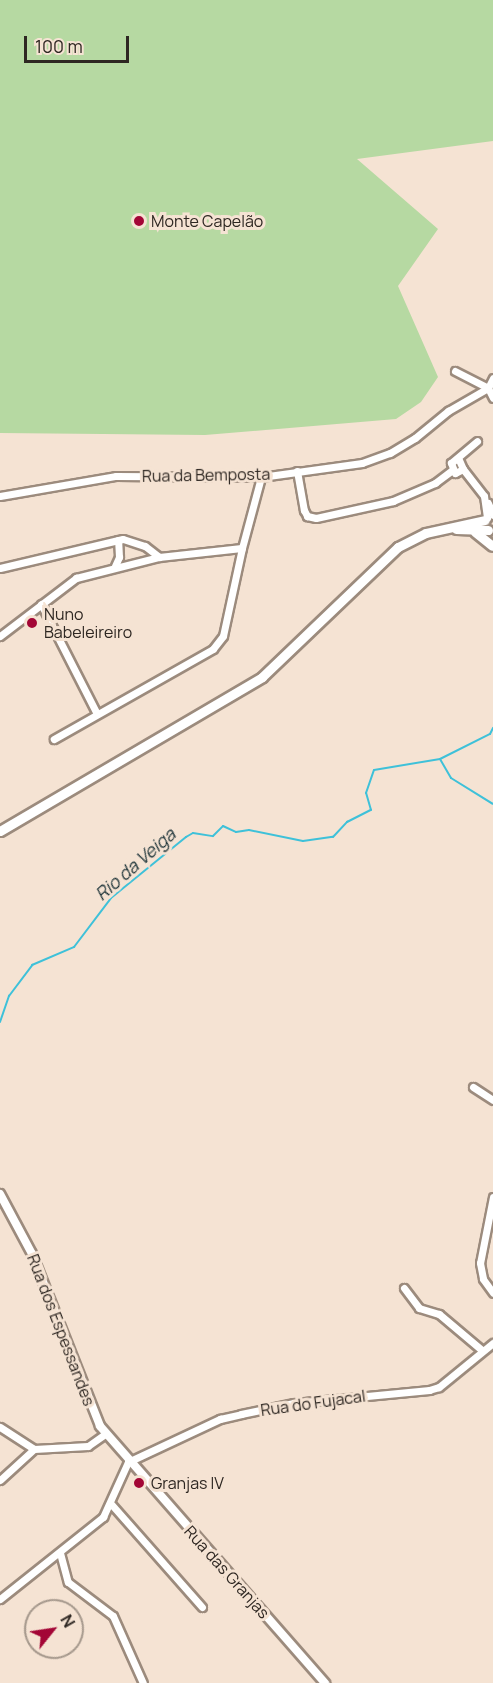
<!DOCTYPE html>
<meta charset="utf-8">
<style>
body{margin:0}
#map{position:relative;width:493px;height:1683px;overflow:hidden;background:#f5e3d3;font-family:Manrope,sans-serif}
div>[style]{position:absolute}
.green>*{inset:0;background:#b6d9a2}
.stream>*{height:2px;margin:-1px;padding:0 1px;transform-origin:1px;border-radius:1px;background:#3ec1d9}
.roads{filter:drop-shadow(2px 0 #9c8b7d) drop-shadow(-2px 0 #9c8b7d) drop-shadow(0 2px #9c8b7d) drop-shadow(0 -2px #9c8b7d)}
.minor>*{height:7px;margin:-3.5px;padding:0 3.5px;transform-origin:3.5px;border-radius:3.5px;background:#fff}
.tertiary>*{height:8px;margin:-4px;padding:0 4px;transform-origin:4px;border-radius:4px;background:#fff}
.secondary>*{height:9px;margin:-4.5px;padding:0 4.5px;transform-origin:4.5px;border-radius:4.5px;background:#fff}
.dots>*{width:16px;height:16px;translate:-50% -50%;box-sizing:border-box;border:3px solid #f5e3d3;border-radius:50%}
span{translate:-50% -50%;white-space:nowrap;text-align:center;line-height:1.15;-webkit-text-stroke:6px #f5e3d3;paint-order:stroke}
.poi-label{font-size:16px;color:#2e2722}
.left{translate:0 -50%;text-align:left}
.street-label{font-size:16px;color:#2e2722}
.water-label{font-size:18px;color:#1d3338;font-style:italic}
.north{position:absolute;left:24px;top:1599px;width:60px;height:60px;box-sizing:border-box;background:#f5e3d3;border:2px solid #a5988c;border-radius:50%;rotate:60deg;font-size:16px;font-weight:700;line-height:24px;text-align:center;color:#2e2722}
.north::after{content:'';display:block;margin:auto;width:21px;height:27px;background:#a30636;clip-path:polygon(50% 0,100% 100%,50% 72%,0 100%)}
.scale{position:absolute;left:24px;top:36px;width:105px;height:27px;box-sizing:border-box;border:3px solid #2e2722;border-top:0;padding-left:8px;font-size:18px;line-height:21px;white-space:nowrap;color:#2e2722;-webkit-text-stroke:4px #f5e3d3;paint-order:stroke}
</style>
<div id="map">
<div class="green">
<div style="clip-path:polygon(0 0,493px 0,493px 141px,357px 159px,438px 229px,398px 286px,438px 377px,421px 402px,396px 419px,205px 435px,0 433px)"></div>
</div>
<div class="stream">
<div style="left:440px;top:759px;width:22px;rotate:60deg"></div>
<div style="left:451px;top:778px;width:49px;rotate:31.8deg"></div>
<div style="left:0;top:1022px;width:28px;rotate:-71deg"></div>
<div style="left:9px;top:996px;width:39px;rotate:-53deg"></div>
<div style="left:32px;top:965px;width:46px;rotate:-23.2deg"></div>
<div style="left:74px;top:947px;width:61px;rotate:-52.9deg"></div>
<div style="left:111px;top:898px;width:97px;rotate:-39.1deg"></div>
<div style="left:186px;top:837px;width:8px;rotate:-30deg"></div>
<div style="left:193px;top:833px;width:20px;rotate:9deg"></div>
<div style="left:213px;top:836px;width:14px;rotate:-45deg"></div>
<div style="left:223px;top:826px;width:14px;rotate:25deg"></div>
<div style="left:236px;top:832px;width:13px;rotate:-9deg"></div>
<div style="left:249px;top:830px;width:55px;rotate:11.5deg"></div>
<div style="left:303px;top:841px;width:30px;rotate:-8deg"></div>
<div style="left:333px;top:837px;width:21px;rotate:-47deg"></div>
<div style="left:347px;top:822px;width:27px;rotate:-27deg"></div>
<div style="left:371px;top:810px;width:18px;rotate:-106deg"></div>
<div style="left:366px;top:793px;width:24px;rotate:-71deg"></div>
<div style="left:374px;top:770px;width:67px;rotate:-9.5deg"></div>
<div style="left:440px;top:759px;width:56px;rotate:-26.6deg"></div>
<div style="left:490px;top:734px;width:7px;rotate:-63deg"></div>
</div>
<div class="roads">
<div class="minor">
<div style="left:455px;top:371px;width:37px;rotate:27deg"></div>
<div style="left:488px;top:388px;width:11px;rotate:63deg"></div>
<div style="left:459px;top:460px;width:10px;rotate:66deg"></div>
<div style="left:463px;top:469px;width:9px;rotate:153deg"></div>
<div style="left:455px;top:473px;width:11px;rotate:-112deg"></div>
<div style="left:451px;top:463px;width:34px;rotate:-40deg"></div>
<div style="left:463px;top:469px;width:34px;rotate:52deg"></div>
<div style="left:484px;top:496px;width:22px;rotate:82deg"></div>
<div style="left:297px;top:471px;width:40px;rotate:80deg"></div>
<div style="left:304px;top:510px;width:7px;rotate:63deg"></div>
<div style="left:307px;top:516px;width:9px;rotate:13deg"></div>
<div style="left:316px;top:518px;width:79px;rotate:-12.4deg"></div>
<div style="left:393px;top:501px;width:46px;rotate:-23.2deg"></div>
<div style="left:435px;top:483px;width:21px;rotate:-37deg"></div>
<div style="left:0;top:496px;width:118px;rotate:-9.8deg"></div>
<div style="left:116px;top:476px;width:145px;rotate:0.4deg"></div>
<div style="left:261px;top:477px;width:102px;rotate:-7.9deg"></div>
<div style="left:362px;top:463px;width:30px;rotate:-20deg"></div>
<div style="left:390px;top:453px;width:29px;rotate:-31deg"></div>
<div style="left:415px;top:438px;width:43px;rotate:-39.3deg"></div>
<div style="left:448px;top:411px;width:46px;rotate:-29.9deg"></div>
<div style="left:488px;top:388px;width:11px;rotate:-63deg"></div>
<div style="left:488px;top:503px;width:13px;rotate:67deg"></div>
<div style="left:242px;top:548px;width:73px;rotate:-75deg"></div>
<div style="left:115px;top:566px;width:10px;rotate:-66deg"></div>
<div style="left:119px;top:557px;width:17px;rotate:-93deg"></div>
<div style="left:0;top:568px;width:126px;rotate:-13.3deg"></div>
<div style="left:123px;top:539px;width:23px;rotate:18deg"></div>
<div style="left:145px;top:546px;width:18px;rotate:38deg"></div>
<div style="left:41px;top:604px;width:123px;rotate:63deg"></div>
<div style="left:0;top:636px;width:96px;rotate:-37.3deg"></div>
<div style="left:76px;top:578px;width:86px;rotate:-14.2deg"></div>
<div style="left:159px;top:557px;width:83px;rotate:-6.2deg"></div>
<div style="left:242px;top:548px;width:90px;rotate:102.2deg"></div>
<div style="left:223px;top:636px;width:16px;rotate:128deg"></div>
<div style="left:213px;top:649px;width:183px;rotate:150.5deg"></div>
<div style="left:473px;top:1087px;width:24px;rotate:33deg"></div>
<div style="left:493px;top:1197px;width:67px;rotate:101.1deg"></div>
<div style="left:480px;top:1263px;width:16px;rotate:79deg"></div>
<div style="left:483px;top:1279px;width:17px;rotate:54deg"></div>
<div style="left:404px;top:1288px;width:25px;rotate:53deg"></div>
<div style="left:419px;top:1308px;width:21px;rotate:17deg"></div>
<div style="left:439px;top:1314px;width:57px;rotate:40.1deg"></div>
<div style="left:0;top:1427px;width:40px;rotate:32.9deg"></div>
<div style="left:0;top:1480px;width:46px;rotate:-42.4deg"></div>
<div style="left:34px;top:1449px;width:54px;rotate:-3.2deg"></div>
<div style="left:88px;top:1446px;width:21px;rotate:-35deg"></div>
<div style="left:112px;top:1505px;width:136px;rotate:48.6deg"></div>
<div style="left:60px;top:1553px;width:30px;rotate:75deg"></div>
<div style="left:68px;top:1582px;width:56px;rotate:37.1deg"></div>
<div style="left:113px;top:1616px;width:73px;rotate:65.9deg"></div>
<div style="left:0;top:1599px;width:132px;rotate:-38.5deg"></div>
<div style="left:103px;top:1517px;width:60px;rotate:-65.6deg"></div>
<div style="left:128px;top:1462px;width:102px;rotate:-25.1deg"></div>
<div style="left:220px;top:1419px;width:22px;rotate:-13deg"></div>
<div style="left:241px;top:1414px;width:54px;rotate:-11.7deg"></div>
<div style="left:294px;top:1403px;width:136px;rotate:-5.5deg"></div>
<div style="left:429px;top:1390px;width:10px;rotate:-17deg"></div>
<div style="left:439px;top:1387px;width:70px;rotate:-39.2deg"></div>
</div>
<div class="tertiary">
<div style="left:0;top:1194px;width:68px;rotate:61.9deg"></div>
<div style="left:32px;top:1254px;width:185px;rotate:68.4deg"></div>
<div style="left:100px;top:1426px;width:342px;rotate:48.8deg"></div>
</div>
<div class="secondary">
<div style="left:456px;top:529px;width:32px;rotate:2deg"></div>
<div style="left:475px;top:532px;width:22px;rotate:39deg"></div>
<div style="left:0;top:831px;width:304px;rotate:-30.4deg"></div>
<div style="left:262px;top:677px;width:188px;rotate:-43.7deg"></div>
<div style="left:398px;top:547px;width:31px;rotate:-27deg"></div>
<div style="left:426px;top:533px;width:60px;rotate:-12.4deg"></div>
</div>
</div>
<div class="dots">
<div style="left:139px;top:221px;background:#a30636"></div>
<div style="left:32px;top:623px;background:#a30636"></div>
<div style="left:139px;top:1483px;background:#a30636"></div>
</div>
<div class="poi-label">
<span class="left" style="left:151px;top:221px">Monte Capelão</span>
<span class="left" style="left:44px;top:623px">Nuno<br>Babeleireiro</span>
<span class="left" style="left:151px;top:1483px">Granjas IV</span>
</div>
<div class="street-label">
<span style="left:206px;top:475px;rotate:-1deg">Rua da Bemposta</span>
<span style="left:61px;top:1330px;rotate:69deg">Rua dos Espessandes</span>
<span style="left:313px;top:1403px;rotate:-8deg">Rua do Fujacal</span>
<span style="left:227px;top:1572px;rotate:48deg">Rua das Granjas</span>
</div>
<div class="water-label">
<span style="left:135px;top:864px;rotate:-41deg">Rio da Veiga</span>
</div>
<div class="north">N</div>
<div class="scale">100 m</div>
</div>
